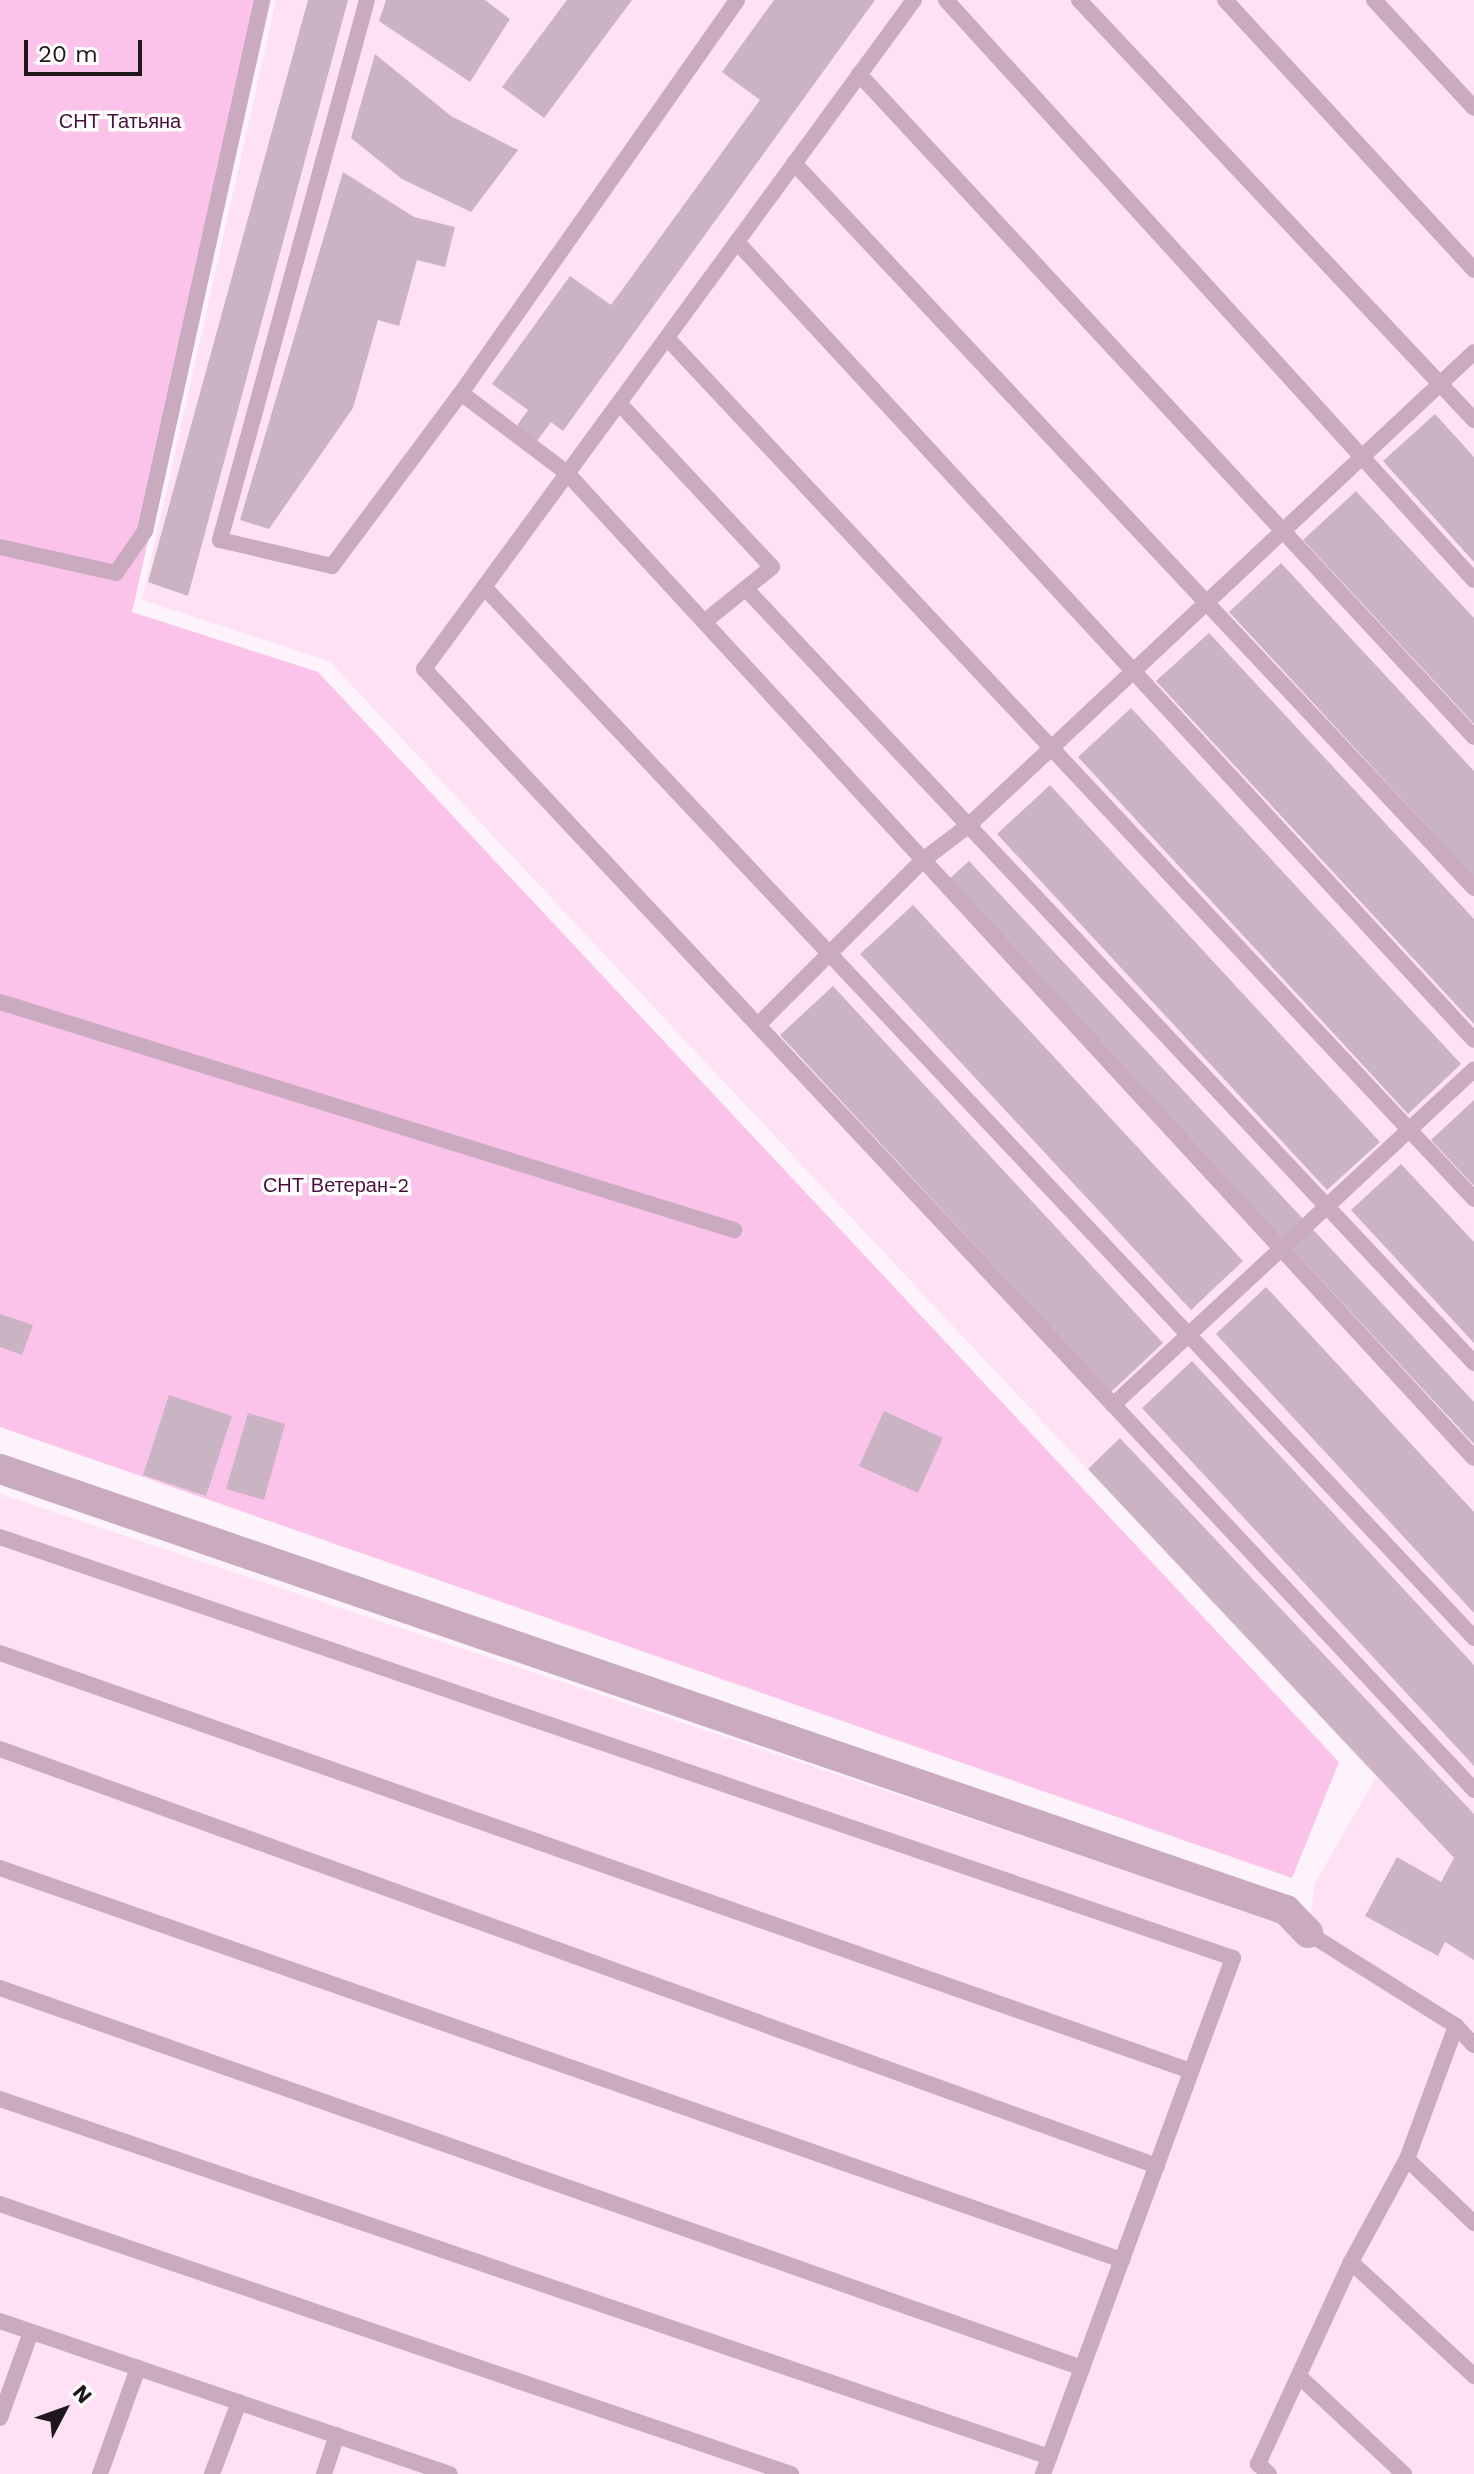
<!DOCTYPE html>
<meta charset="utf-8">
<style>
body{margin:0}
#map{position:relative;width:1474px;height:2474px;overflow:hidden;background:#fdf3fa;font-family:"Work Sans",sans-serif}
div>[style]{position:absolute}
.built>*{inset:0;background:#ffe1f5}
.green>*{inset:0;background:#fbc3ea}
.building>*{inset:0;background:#cab4c3}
.service>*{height:16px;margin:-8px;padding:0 8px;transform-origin:8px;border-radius:8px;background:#c9aabf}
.minor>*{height:30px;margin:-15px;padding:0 15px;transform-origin:15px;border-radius:15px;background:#c9aabf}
span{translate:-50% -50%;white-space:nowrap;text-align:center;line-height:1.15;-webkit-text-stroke:7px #fff;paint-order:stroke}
.park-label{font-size:20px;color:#4a0e3e}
.north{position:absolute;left:24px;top:2370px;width:80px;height:80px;-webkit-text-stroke:6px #fff;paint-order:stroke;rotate:49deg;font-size:22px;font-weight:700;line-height:32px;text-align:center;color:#1f171c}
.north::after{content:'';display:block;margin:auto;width:28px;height:36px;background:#1f171c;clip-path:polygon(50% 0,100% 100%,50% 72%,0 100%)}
.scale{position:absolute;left:24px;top:40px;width:118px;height:36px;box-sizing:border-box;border:4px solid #1f171c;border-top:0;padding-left:10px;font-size:24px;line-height:28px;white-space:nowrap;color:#1f171c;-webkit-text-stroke:6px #fff;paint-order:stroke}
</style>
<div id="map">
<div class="built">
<div style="clip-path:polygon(276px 0,1474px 0,1474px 2474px,0 2474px,0 1494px,1308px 1932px,1315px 1883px,1376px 1777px,329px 661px,142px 600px)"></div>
</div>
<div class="green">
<div style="clip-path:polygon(0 0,271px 0,132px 612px,318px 672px,1339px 1762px,1292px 1878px,0 1427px)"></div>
</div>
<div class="building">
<div style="clip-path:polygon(308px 0,348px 0,188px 596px,148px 582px)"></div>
<div style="clip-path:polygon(386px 0,485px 0,510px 19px,470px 82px,379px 21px)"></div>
<div style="clip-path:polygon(567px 0,632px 0,544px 118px,502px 87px)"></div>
<div style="clip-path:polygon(774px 0,875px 0,563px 431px,551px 422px,537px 441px,516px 427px,528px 410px,492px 384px,570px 276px,611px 305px,760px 100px,722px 72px)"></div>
<div style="clip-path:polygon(375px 54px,451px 116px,518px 150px,471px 212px,402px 179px,351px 138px)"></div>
<div style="clip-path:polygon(343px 172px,414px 217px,455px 227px,445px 267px,417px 260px,399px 326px,378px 320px,353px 408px,269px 529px,240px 520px)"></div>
<div style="clip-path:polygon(1435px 414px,1474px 457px,1474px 562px,1383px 461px)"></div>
<div style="clip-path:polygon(1356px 491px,1474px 618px,1474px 724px,1303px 540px)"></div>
<div style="clip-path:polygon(1281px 563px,1474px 771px,1474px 877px,1229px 612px)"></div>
<div style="clip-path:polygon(1209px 633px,1474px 919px,1474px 1024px,1156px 681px)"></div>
<div style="clip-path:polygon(1131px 708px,1461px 1064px,1408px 1114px,1078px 757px)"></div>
<div style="clip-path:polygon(1050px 785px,1380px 1142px,1327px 1190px,997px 834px)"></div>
<div style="clip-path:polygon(969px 861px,1474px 1402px,1474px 1444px,948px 880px)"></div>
<div style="clip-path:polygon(913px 905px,1243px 1261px,1191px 1310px,860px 954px)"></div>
<div style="clip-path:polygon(833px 986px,1163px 1343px,1111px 1392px,780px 1035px)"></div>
<div style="clip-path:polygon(1474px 1100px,1474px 1186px,1431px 1140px)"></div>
<div style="clip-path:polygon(1401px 1164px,1474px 1242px,1474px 1343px,1351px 1210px)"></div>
<div style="clip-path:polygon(1266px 1287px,1474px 1512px,1474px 1613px,1216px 1334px)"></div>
<div style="clip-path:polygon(0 1314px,33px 1325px,22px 1355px,0 1347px)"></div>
<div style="clip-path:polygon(1192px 1361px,1474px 1665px,1474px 1766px,1142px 1408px)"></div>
<div style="clip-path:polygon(169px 1395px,232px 1416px,206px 1496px,143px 1475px)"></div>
<div style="clip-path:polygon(884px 1411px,943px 1438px,918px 1493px,859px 1466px)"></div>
<div style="clip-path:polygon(248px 1413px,285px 1424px,264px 1500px,226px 1489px)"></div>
<div style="clip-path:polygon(1120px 1438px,1474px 1814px,1474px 1960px,1445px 1942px,1438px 1956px,1365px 1916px,1397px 1857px,1441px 1882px,1454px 1858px,1088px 1469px)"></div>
</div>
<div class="service">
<div style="left:367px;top:0;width:560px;rotate:105.23deg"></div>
<div style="left:220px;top:540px;width:115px;rotate:13.1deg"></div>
<div style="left:332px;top:566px;width:216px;rotate:-53.3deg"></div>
<div style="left:461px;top:393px;width:480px;rotate:-54.9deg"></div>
<div style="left:914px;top:0;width:829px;rotate:126.22deg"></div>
<div style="left:424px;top:669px;width:1536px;rotate:46.87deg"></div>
<div style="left:946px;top:0;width:784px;rotate:47.69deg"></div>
<div style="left:1079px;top:0;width:577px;rotate:46.76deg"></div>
<div style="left:1225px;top:0;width:367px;rotate:47.3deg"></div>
<div style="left:1374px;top:0;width:147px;rotate:47.2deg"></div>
<div style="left:859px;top:74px;width:904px;rotate:47.15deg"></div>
<div style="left:794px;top:163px;width:994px;rotate:46.83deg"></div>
<div style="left:737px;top:242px;width:1086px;rotate:47.28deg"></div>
<div style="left:667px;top:338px;width:1180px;rotate:46.85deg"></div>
<div style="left:461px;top:393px;width:131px;rotate:37deg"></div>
<div style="left:566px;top:472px;width:1340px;rotate:47.36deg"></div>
<div style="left:619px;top:403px;width:224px;rotate:47deg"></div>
<div style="left:772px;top:567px;width:87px;rotate:141deg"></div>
<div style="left:0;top:547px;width:119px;rotate:12.6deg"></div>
<div style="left:116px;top:573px;width:51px;rotate:-55.4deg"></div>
<div style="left:145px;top:531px;width:544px;rotate:-77.57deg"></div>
<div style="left:484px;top:587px;width:1444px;rotate:46.71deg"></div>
<div style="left:746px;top:589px;width:1063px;rotate:46.75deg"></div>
<div style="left:0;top:1002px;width:769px;rotate:17.26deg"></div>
<div style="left:758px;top:1025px;width:233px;rotate:-45deg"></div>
<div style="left:923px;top:860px;width:56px;rotate:-37.1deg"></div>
<div style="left:968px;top:826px;width:693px;rotate:-43.13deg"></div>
<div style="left:1113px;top:1405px;width:493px;rotate:-42.9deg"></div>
<div style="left:0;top:1537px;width:1303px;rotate:18.85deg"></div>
<div style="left:1233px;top:1958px;width:550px;rotate:110.21deg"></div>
<div style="left:0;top:1653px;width:1262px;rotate:19.34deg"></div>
<div style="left:0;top:1749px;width:1230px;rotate:19.82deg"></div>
<div style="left:0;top:1868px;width:1189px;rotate:19.26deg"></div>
<div style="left:1308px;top:1933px;width:175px;rotate:32.1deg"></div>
<div style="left:1456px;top:2026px;width:26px;rotate:47deg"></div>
<div style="left:0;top:1988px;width:1147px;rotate:19.35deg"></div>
<div style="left:0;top:2099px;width:1108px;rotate:18.84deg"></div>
<div style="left:1407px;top:2159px;width:93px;rotate:43.7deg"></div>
<div style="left:0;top:2204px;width:836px;rotate:18.85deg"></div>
<div style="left:1351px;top:2262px;width:168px;rotate:42.8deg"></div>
<div style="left:0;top:2321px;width:475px;rotate:18.8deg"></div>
<div style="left:1301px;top:2378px;width:141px;rotate:43deg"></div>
<div style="left:0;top:2418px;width:91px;rotate:-70.2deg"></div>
<div style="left:100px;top:2474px;width:113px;rotate:-70.3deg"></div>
<div style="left:212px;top:2474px;width:77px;rotate:-69.4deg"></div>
<div style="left:324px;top:2474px;width:41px;rotate:-71.6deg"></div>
<div style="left:1269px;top:2474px;width:15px;rotate:-138deg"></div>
<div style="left:1258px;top:2464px;width:222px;rotate:-65.3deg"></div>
<div style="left:1351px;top:2262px;width:117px;rotate:-61.5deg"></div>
<div style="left:1407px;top:2159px;width:142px;rotate:-69.8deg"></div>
</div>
<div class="minor">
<div style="left:0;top:1469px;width:1360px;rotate:18.93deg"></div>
<div style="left:1286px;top:1910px;width:32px;rotate:46deg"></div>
</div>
<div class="park-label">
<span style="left:120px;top:121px">СНТ Татьяна</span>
<span style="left:336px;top:1185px">СНТ Ветеран-2</span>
</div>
<div class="north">N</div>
<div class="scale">20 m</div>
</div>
